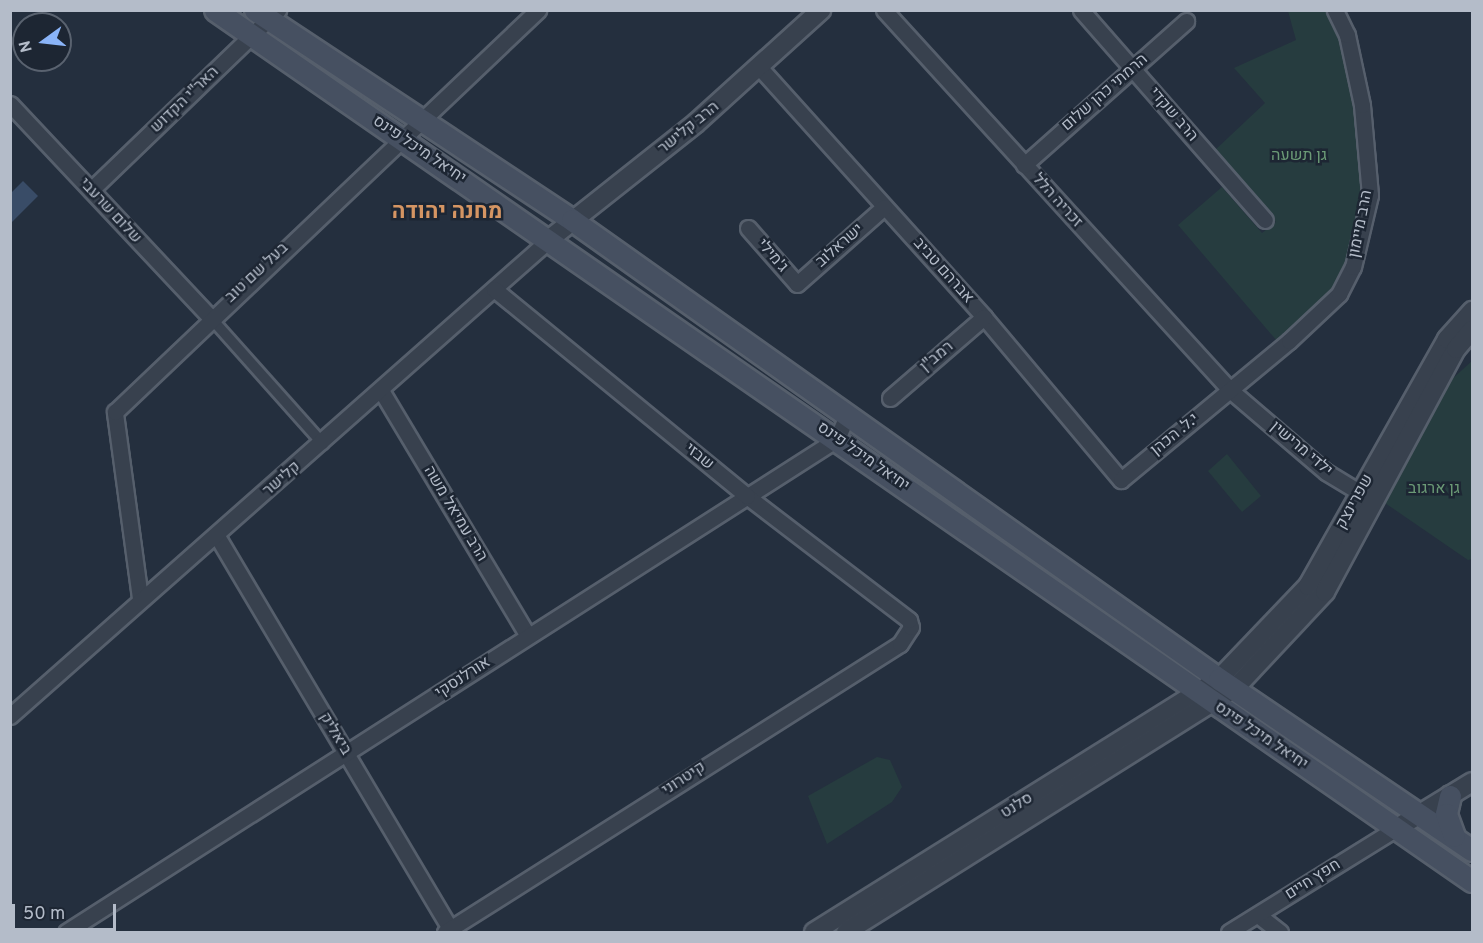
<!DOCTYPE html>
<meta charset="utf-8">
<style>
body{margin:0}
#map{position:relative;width:1483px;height:943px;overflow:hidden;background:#242f3e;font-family:Overpass,Heebo,sans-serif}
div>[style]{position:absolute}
.green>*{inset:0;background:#263c3f}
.water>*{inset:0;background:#394c67}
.roads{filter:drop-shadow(2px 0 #565f6c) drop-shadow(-2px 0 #565f6c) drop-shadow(0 2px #565f6c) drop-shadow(0 -2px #565f6c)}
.pedestrian>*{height:10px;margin:-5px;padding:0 5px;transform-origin:5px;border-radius:5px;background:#38414e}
.minor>*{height:15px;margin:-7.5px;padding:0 7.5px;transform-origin:7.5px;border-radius:7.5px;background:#38414e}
.tertiary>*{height:18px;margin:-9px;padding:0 9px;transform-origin:9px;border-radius:9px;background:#38414e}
.secondary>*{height:21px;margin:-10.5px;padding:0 10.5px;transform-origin:10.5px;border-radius:10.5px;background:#465061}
span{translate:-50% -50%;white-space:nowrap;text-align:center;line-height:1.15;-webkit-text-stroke:5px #1d2633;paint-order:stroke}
.street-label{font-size:16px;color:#b4bcc9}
.park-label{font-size:16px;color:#6b9a76}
.district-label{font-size:22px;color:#d59563;font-weight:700}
.frame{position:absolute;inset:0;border:12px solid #b4bcc9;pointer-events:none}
.north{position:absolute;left:12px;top:12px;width:60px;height:60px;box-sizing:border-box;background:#1d2633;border:2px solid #59626f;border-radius:50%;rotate:255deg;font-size:16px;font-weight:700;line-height:24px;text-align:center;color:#b4bcc9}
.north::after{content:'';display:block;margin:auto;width:21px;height:27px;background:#8ab4f8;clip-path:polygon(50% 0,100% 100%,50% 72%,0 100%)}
.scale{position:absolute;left:12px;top:904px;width:104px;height:27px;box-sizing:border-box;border:3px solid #b4bcc9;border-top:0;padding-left:8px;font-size:18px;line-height:21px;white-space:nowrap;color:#b4bcc9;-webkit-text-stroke:4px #1d2633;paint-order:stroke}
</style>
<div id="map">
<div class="green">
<div style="clip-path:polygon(1288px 11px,1328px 11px,1342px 36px,1357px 104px,1365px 194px,1347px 266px,1335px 288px,1277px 341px,1178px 225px,1222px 187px,1262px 233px,1276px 222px,1214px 151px,1265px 103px,1234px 68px,1296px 40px)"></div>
<div style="clip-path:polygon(1472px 361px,1472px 559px,1468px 560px,1385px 503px,1451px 380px)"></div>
<div style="clip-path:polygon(1227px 454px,1261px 496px,1242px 512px,1208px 471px)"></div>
<div style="clip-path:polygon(877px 757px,890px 760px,902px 787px,892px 802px,827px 844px,808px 796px)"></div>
</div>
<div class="water">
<div style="clip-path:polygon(23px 181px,38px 196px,11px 223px,11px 193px)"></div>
</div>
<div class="roads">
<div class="pedestrian">
<div style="left:210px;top:317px;width:170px;rotate:48.3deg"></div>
</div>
<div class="minor">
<div style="left:884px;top:10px;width:514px;rotate:47.68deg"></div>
<div style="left:1230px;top:390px;width:126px;rotate:40.5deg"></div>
<div style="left:1326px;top:472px;width:50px;rotate:31.2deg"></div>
<div style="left:1081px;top:10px;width:279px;rotate:48.8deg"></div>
<div style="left:760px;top:68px;width:335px;rotate:48deg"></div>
<div style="left:984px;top:317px;width:213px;rotate:50deg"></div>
<div style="left:1121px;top:480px;width:218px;rotate:-39.6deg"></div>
<div style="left:1289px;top:341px;width:69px;rotate:-43.2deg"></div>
<div style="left:1339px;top:294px;width:30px;rotate:-63deg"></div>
<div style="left:1353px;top:267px;width:74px;rotate:-76.7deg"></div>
<div style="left:1370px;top:195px;width:90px;rotate:-95.1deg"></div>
<div style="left:1362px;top:105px;width:72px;rotate:-102.1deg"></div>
<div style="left:1347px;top:35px;width:28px;rotate:-116deg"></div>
<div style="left:10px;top:104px;width:292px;rotate:46.8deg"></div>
<div style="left:1024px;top:165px;width:217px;rotate:-41.6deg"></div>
<div style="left:91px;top:190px;width:260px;rotate:-43.9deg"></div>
<div style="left:748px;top:228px;width:74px;rotate:48.8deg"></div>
<div style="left:797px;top:284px;width:116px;rotate:-41.5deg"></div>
<div style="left:382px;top:392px;width:284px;rotate:59.1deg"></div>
<div style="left:890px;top:398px;width:124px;rotate:-40.8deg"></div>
<div style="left:217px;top:536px;width:460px;rotate:59.3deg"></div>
<div style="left:140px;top:598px;width:188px;rotate:-97.7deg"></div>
<div style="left:115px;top:412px;width:584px;rotate:-43.54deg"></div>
<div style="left:10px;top:716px;width:722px;rotate:-41.46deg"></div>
<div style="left:1258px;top:915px;width:28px;rotate:38deg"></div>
<div style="left:66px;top:932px;width:915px;rotate:-32.6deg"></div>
<div style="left:837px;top:439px;width:25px;rotate:-67deg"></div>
<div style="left:445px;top:932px;width:538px;rotate:-32.33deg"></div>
<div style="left:900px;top:644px;width:20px;rotate:-57deg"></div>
<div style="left:911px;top:627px;width:7px;rotate:-106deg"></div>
<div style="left:909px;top:620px;width:204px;rotate:-142.6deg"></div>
<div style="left:747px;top:496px;width:327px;rotate:-140.7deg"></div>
<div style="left:1229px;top:932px;width:198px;rotate:-31.8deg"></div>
</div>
<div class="tertiary">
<div style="left:551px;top:238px;width:185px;rotate:-38.4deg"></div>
<div style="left:696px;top:123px;width:169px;rotate:-42.1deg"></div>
<div style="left:1397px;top:828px;width:88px;rotate:-31.5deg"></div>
<div style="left:814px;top:932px;width:478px;rotate:-32deg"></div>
<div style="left:1219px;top:679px;width:129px;rotate:-46.3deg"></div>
<div style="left:1308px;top:586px;width:283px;rotate:-60.6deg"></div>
<div style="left:1447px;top:339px;width:38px;rotate:-48deg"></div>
<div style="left:846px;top:932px;width:461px;rotate:-32.1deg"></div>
<div style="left:1236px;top:687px;width:130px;rotate:-46.9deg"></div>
<div style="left:1325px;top:592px;width:276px;rotate:-61.7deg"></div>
<div style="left:1456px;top:349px;width:25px;rotate:-50deg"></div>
</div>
<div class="secondary">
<div style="left:215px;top:10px;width:1529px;rotate:34.72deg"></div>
<div style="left:255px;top:10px;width:380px;rotate:33.5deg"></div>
<div style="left:572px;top:220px;width:793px;rotate:35.35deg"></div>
<div style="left:1219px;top:679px;width:305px;rotate:34.1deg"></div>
<div style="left:1450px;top:796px;width:18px;rotate:103deg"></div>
<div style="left:1446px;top:814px;width:23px;rotate:70deg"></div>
</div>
</div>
<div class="street-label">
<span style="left:1105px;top:93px;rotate:-41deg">הרמתי כהן שלום</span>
<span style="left:185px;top:100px;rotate:-44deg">האר"י הקדוש</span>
<span style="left:1173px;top:115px;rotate:49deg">הרב שקדי</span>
<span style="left:689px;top:128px;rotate:-39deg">הרב קלישר</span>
<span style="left:419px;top:150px;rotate:34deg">יחיאל מיכל פינס</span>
<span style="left:1057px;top:201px;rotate:48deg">זכריה הלל</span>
<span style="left:110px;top:211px;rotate:47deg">שלום שרעבי</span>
<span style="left:1361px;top:224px;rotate:-79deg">הרב מיימון</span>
<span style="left:840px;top:246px;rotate:-41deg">ישראלוב</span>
<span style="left:772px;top:256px;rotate:49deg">ג'מילי</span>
<span style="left:943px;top:271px;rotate:48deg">אברהם טביב</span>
<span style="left:257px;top:273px;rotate:-43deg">בעל שם טוב</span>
<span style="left:937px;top:357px;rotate:-40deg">רמב"ן</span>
<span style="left:1175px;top:435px;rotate:-39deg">י.ל. הכהן</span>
<span style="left:1301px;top:449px;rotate:40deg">ילדי מרישין</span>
<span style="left:699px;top:457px;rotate:39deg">שבזי</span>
<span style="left:863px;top:457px;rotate:35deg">יחיאל מיכל פינס</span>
<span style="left:282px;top:479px;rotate:-41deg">קלישר</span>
<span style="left:1355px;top:502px;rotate:-61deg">שפרינצק</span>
<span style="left:455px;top:514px;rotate:59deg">הרב עמיאל משה</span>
<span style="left:463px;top:678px;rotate:-33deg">אורלנסקי</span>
<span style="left:335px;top:734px;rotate:59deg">ביאליק</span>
<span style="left:1261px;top:736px;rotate:34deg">יחיאל מיכל פינס</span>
<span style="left:684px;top:779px;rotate:-33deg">קיטרוני</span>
<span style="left:1017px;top:806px;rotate:-32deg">סלנט</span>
<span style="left:1313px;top:880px;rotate:-32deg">חפץ חיים</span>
</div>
<div class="park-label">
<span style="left:1299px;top:156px">גן תשעה</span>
<span style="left:1434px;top:489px">גן ארגוב</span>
</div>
<div class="district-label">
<span style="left:447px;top:213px">מחנה יהודה</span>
</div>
<div class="frame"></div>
<div class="north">N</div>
<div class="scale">50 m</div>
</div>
